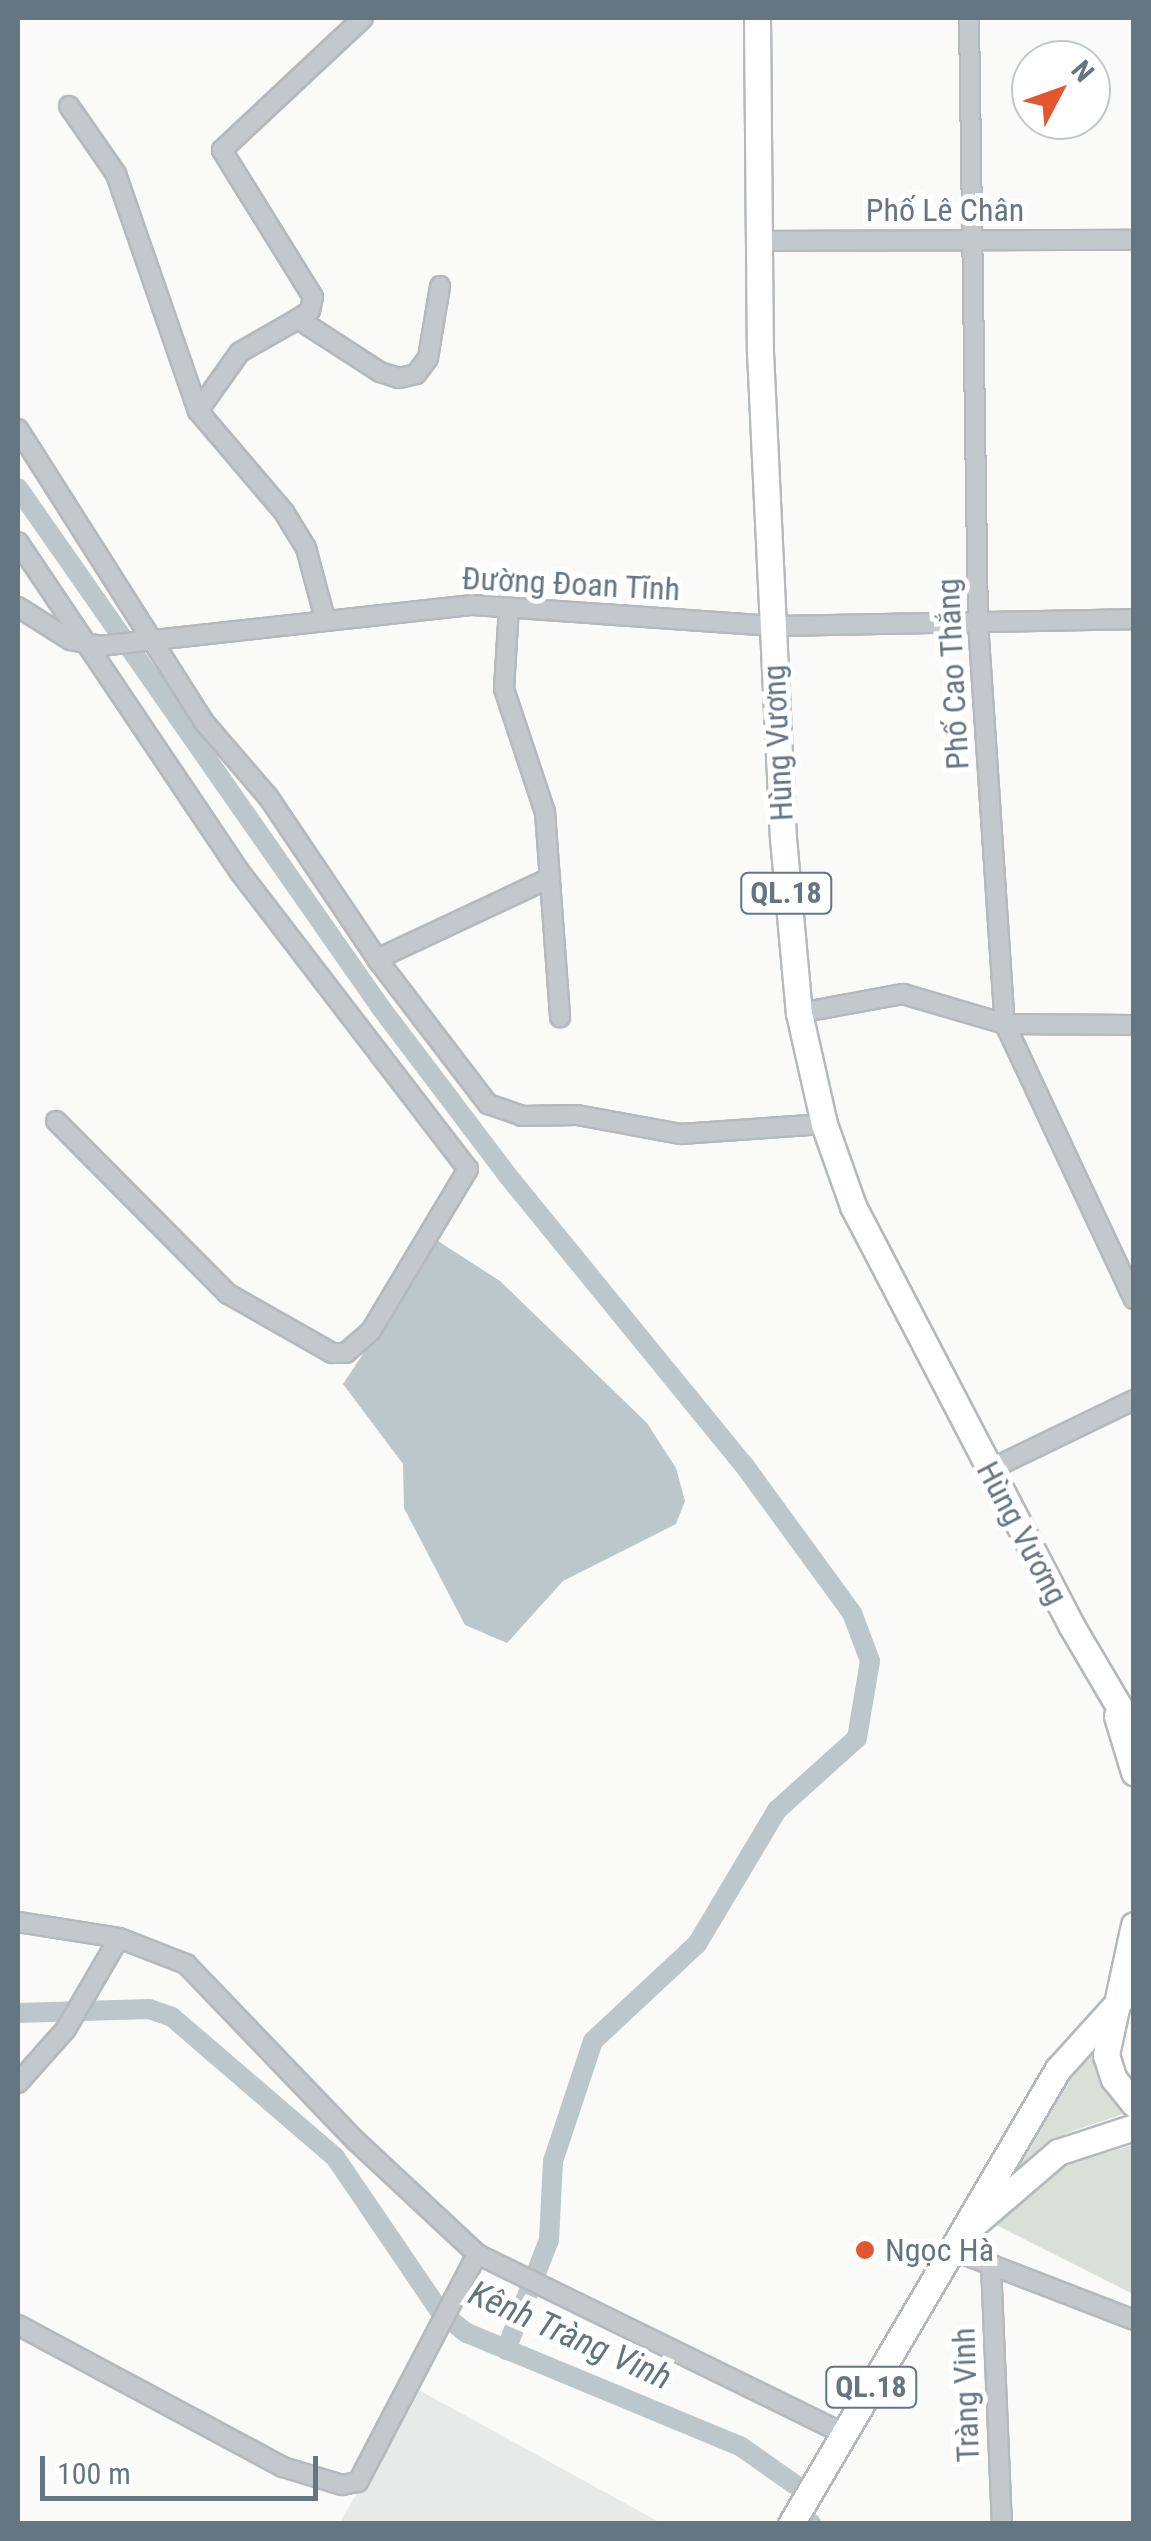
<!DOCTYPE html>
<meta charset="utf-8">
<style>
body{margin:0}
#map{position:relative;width:1151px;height:2541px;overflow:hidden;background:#fafaf8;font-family:"Roboto Condensed",sans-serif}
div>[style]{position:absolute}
.built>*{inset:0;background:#e8e9e9}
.green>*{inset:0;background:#dadfd7}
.water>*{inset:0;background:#bbc7cb}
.canal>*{height:20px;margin:-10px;padding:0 10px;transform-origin:10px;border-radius:10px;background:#bbc7cb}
.roads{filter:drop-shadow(2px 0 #b4b9bd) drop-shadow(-2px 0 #b4b9bd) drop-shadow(0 2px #b4b9bd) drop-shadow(0 -2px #b4b9bd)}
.minor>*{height:18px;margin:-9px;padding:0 9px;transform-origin:9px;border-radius:9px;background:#c3c8cc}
.highway>*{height:25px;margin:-12.5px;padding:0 12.5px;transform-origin:12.5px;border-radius:12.5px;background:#fff}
.dots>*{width:28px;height:28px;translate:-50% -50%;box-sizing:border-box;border:5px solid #fff;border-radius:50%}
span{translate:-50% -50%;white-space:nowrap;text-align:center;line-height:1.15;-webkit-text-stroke:10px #fff;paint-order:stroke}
.shield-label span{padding:2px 8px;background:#fff;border:2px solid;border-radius:8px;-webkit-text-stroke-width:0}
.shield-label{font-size:30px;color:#657683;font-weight:700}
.street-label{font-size:32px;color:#657683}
.poi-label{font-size:32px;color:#657683}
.left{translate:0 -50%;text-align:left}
.water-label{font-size:35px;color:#60757c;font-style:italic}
.frame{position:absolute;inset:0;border:20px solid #657683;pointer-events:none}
.north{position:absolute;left:1011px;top:40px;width:100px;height:100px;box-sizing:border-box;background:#fff;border:2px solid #c1c8cd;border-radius:50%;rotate:49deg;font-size:28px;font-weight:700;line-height:40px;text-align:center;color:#657683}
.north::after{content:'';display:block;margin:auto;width:35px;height:45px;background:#e4572e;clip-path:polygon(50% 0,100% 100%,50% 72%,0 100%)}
.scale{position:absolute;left:40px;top:2456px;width:278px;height:45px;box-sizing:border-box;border:5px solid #657683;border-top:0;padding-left:12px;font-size:30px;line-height:35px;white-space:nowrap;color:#657683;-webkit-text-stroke:8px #fff;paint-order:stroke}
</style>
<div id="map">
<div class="built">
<div style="clip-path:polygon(417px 2389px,661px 2523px,339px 2524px)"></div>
</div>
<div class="green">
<div style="clip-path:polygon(1090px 2040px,1098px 2067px,1126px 2113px,1067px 2133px,1007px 2175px)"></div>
<div style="clip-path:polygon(1133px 2145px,1133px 2294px,996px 2225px,1060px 2166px)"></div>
</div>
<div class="water">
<div style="clip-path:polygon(438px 1241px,500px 1281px,647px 1423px,676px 1468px,685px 1501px,676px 1524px,563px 1581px,507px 1643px,465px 1625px,404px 1508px,403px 1464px,343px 1384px)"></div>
</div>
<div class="canal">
<div style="left:18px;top:488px;width:634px;rotate:55.08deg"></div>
<div style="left:381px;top:1008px;width:211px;rotate:52.9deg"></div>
<div style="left:508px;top:1176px;width:373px;rotate:50.8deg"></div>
<div style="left:744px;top:1465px;width:183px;rotate:53.9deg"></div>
<div style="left:852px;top:1613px;width:51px;rotate:69.4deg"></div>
<div style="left:870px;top:1661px;width:78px;rotate:99.6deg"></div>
<div style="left:857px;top:1738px;width:108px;rotate:138deg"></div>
<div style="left:777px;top:1810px;width:156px;rotate:120.8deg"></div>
<div style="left:697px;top:1944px;width:142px;rotate:137deg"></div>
<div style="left:593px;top:2041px;width:126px;rotate:108.4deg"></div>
<div style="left:553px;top:2161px;width:79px;rotate:92.9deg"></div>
<div style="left:549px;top:2240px;width:118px;rotate:111.4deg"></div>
<div style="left:18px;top:2013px;width:131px;rotate:-1.7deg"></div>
<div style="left:149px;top:2009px;width:24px;rotate:19deg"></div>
<div style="left:172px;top:2017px;width:215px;rotate:40.7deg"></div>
<div style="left:335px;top:2157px;width:189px;rotate:55.8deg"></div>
<div style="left:441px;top:2313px;width:33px;rotate:38deg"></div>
<div style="left:467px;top:2333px;width:295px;rotate:22.5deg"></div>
<div style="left:740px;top:2446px;width:66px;rotate:35.1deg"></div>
<div style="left:811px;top:2523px;width:1px;rotate:90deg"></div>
</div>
<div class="roads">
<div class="minor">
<div style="left:969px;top:18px;width:604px;rotate:89.15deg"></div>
<div style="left:978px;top:622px;width:403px;rotate:86.2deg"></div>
<div style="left:1005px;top:1024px;width:304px;rotate:64.9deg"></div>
<div style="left:69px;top:106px;width:83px;rotate:55.3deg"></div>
<div style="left:116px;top:174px;width:251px;rotate:70.9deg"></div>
<div style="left:198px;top:411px;width:133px;rotate:49.6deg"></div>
<div style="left:284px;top:512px;width:42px;rotate:58.6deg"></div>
<div style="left:306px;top:548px;width:73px;rotate:75deg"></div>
<div style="left:757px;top:241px;width:377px;rotate:-0.2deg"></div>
<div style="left:298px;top:319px;width:14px;rotate:-34deg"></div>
<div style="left:310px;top:311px;width:14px;rotate:-78deg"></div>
<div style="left:313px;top:297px;width:173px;rotate:-121.8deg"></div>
<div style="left:222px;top:150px;width:193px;rotate:-43.1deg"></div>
<div style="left:198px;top:411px;width:72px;rotate:-54.6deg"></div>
<div style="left:240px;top:352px;width:67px;rotate:-29.6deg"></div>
<div style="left:298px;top:319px;width:98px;rotate:32.9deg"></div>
<div style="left:380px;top:372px;width:20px;rotate:18deg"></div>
<div style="left:399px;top:378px;width:17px;rotate:-13deg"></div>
<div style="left:416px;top:374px;width:20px;rotate:-53deg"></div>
<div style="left:428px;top:358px;width:73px;rotate:-80.5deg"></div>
<div style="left:18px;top:429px;width:346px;rotate:57.6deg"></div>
<div style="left:203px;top:721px;width:101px;rotate:49.4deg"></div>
<div style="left:269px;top:798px;width:194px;rotate:56.1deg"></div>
<div style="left:377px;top:959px;width:183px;rotate:52.6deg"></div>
<div style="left:488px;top:1104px;width:36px;rotate:19deg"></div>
<div style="left:522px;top:1116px;width:55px;rotate:-1deg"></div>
<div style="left:577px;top:1115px;width:106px;rotate:10.4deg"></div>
<div style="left:681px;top:1134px;width:143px;rotate:-4deg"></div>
<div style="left:18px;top:542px;width:396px;rotate:56.1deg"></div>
<div style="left:239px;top:871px;width:376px;rotate:52.5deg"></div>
<div style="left:468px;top:1169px;width:189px;rotate:120.9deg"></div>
<div style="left:371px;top:1331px;width:33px;rotate:139deg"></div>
<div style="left:346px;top:1353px;width:14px;rotate:180deg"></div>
<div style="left:332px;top:1353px;width:120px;rotate:-150.4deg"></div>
<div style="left:228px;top:1294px;width:244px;rotate:-134.8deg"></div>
<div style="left:18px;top:607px;width:62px;rotate:32.4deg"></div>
<div style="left:70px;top:640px;width:31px;rotate:11deg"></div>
<div style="left:100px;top:646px;width:375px;rotate:-6.3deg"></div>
<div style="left:473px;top:605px;width:301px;rotate:4deg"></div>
<div style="left:773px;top:626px;width:361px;rotate:-1.1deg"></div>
<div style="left:509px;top:607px;width:82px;rotate:93.5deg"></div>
<div style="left:504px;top:689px;width:130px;rotate:71.6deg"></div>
<div style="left:545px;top:812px;width:206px;rotate:85.8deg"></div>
<div style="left:377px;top:959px;width:191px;rotate:-25.1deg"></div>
<div style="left:799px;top:1013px;width:106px;rotate:-10.4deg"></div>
<div style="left:903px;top:994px;width:106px;rotate:16.4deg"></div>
<div style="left:1005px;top:1024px;width:129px;rotate:0.4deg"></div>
<div style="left:989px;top:1470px;width:161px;rotate:-25.8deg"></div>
<div style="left:18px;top:1922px;width:102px;rotate:9deg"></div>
<div style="left:119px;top:1938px;width:72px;rotate:21.2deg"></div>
<div style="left:186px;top:1964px;width:245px;rotate:46.2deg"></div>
<div style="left:356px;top:2141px;width:166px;rotate:43deg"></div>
<div style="left:477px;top:2254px;width:409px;rotate:26.1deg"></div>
<div style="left:18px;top:2083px;width:72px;rotate:-48.4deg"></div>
<div style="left:66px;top:2029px;width:105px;rotate:-59.8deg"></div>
<div style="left:950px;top:2249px;width:197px;rotate:21.1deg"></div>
<div style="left:991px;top:2264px;width:260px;rotate:87.6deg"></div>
<div style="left:18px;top:2325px;width:301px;rotate:28.2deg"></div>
<div style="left:283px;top:2467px;width:62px;rotate:17deg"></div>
<div style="left:342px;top:2485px;width:16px;rotate:-11deg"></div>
<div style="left:358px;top:2482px;width:257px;rotate:-62.4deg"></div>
</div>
<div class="highway">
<div style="left:757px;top:18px;width:334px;rotate:89.5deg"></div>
<div style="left:760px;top:352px;width:487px;rotate:87.3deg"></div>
<div style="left:783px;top:838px;width:176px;rotate:84.8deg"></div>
<div style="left:799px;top:1013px;width:114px;rotate:77.3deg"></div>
<div style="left:824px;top:1124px;width:87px;rotate:70.5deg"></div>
<div style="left:853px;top:1206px;width:472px;rotate:62.5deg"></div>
<div style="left:1071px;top:1625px;width:124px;rotate:59.5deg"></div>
<div style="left:1117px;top:1716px;width:59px;rotate:73.1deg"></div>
<div style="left:1134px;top:1925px;width:133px;rotate:102.2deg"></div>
<div style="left:1106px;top:2055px;width:25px;rotate:72deg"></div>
<div style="left:1114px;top:2079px;width:32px;rotate:51deg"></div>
<div style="left:974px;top:2224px;width:111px;rotate:-40.6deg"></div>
<div style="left:1058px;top:2152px;width:80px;rotate:-18.2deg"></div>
<div style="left:791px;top:2524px;width:528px;rotate:-59.6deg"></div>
<div style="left:1058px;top:2069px;width:113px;rotate:-47.9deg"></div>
</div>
</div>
<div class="dots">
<div style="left:865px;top:2250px;background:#e4572e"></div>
</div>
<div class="shield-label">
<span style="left:786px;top:893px">QL.18</span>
<span style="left:871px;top:2387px">QL.18</span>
</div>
<div class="street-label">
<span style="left:945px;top:210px">Phố Lê Chân</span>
<span style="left:571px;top:584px;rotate:3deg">Đường Đoan Tĩnh</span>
<span style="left:953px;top:674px;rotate:-93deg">Phố Cao Thắng</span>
<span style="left:778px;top:743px;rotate:-93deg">Hùng Vương</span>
<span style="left:1022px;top:1533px;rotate:62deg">Hùng Vương</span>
<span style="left:966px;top:2395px;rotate:-92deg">Tràng Vinh</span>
</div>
<div class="poi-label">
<span class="left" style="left:885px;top:2250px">Ngọc Hà</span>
</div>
<div class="water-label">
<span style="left:570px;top:2336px;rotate:24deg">Kênh Tràng Vinh</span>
</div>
<div class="frame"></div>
<div class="north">N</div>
<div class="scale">100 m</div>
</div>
